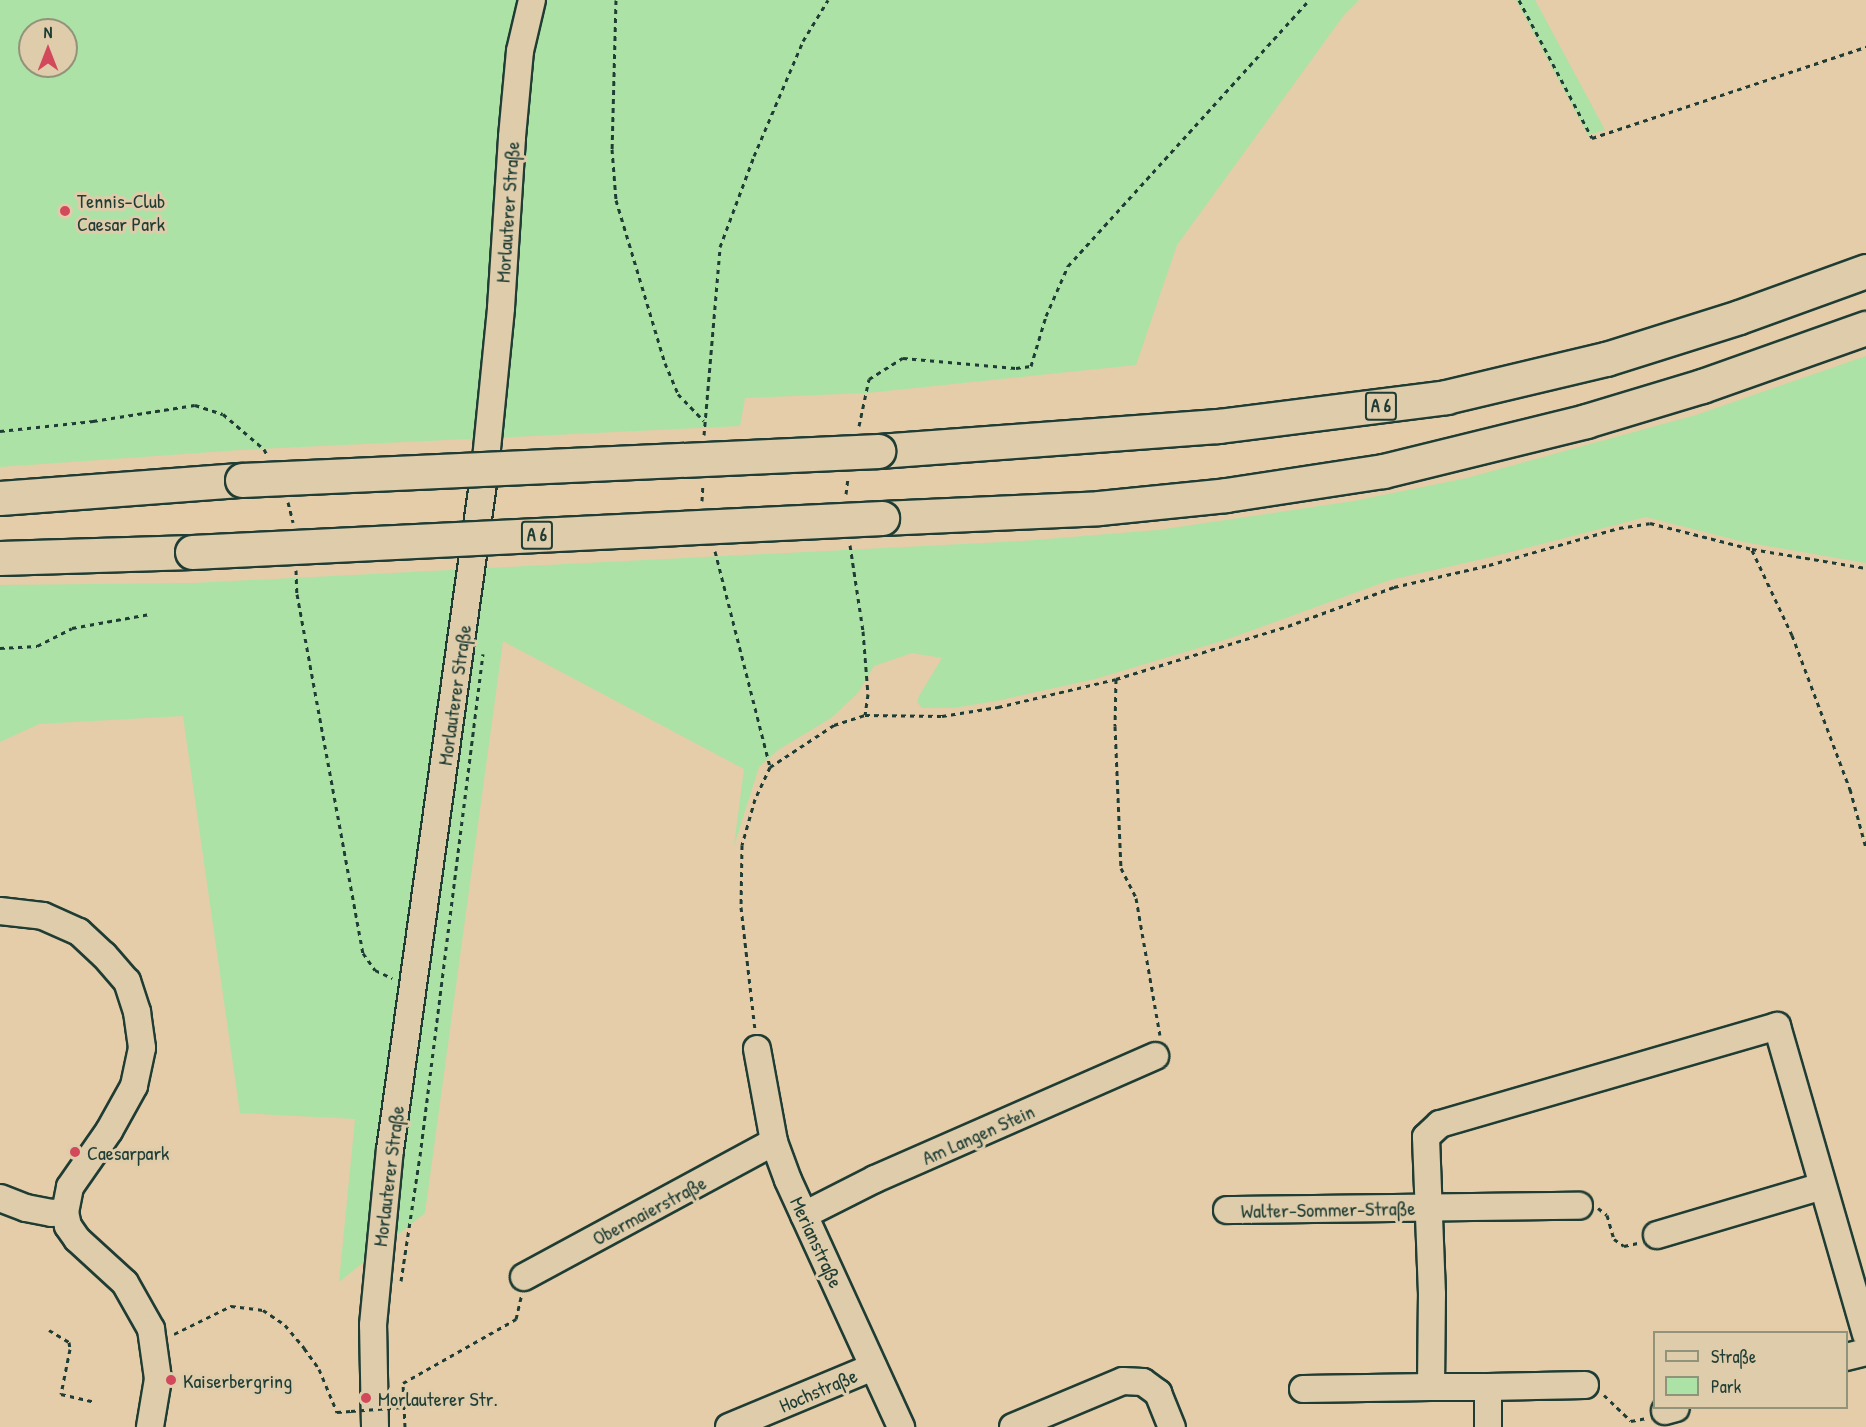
<!DOCTYPE html>
<meta charset="utf-8">
<style>
body{margin:0}
#map{position:relative;width:1866px;height:1427px;overflow:hidden;background:#e4cda8;font-family:"Patrick Hand",sans-serif}
div>[style]{position:absolute}
.green>*{inset:0;background:#ace2a5}
.path>*{height:3px;margin-top:-1.5px;transform-origin:0;background:repeating-linear-gradient(90deg,#1f3d34 0 4.5px,transparent 0 9px)}
.roads{filter:drop-shadow(2px 0 #1f3d34) drop-shadow(-2px 0 #1f3d34) drop-shadow(0 2px #1f3d34) drop-shadow(0 -2px #1f3d34)}
.minor>*{height:26px;margin:-13px;padding:0 13px;transform-origin:13px;border-radius:13px;background:#deccaa}
.highway>*{height:33px;margin:-16.5px;padding:0 16.5px;transform-origin:16.5px;border-radius:16.5px;background:#deccaa}
.path-bridge>*{height:3px;margin-top:-1.5px;transform-origin:0;background:repeating-linear-gradient(90deg,#1f3d34 0 4.5px,transparent 0 9px)}
.bridges{filter:drop-shadow(2px 0 #1f3d34) drop-shadow(-2px 0 #1f3d34) drop-shadow(0 2px #1f3d34) drop-shadow(0 -2px #1f3d34)}
.highway-bridge>*{height:33px;margin:-16.5px;padding:0 16.5px;transform-origin:16.5px;border-radius:16.5px;background:#deccaa}
.dots>*{width:16px;height:16px;translate:-50% -50%;box-sizing:border-box;border:3px solid #deccaa;border-radius:50%}
span{translate:-50% -50%;white-space:nowrap;text-align:center;line-height:1.15;-webkit-text-stroke:6px #deccaa;paint-order:stroke}
.shield-label span{padding:2px 4px;background:#deccaa;border:2px solid;border-radius:4px;-webkit-text-stroke-width:0}
.shield-label{font-size:18px;color:#1f3d34;font-weight:700}
.poi-label{font-size:20px;color:#1f3d34}
.left{translate:0 -50%;text-align:left}
.street-label{font-size:20px;color:#1f3d34}
.legend{position:absolute;left:1653px;top:1331px;width:195px;height:78px;box-sizing:border-box;background:#deccaa;border:2px solid #92937b;margin:0;padding:8px 10px;list-style:none;font-size:18px;color:#1f3d34}
.legend li{display:flex;align-items:center;gap:12px;height:30px}
.legend b{width:30px;border:2px solid #92937b}
.north{position:absolute;left:18px;top:18px;width:60px;height:60px;box-sizing:border-box;background:#deccaa;border:2px solid #92937b;border-radius:50%;rotate:0deg;font-size:16px;font-weight:700;line-height:24px;text-align:center;color:#1f3d34}
.north::after{content:'';display:block;margin:auto;width:21px;height:27px;background:#d1495b;clip-path:polygon(50% 0,100% 100%,50% 72%,0 100%)}
</style>
<div id="map">
<div class="green">
<div style="clip-path:polygon(evenodd,0 0,1359px 0,1344px 15px,1177px 245px,1136px 365px,867px 393px,745px 398px,740px 426px,241px 450px,0 467px,0 0,30px 30px,66px 30px,66px 66px,30px 66px,30px 30px)"></div>
<div style="clip-path:polygon(1516px 0,1535px 0,1605px 130px,1588px 135px)"></div>
<div style="clip-path:polygon(1866px 356px,1866px 563px,1744px 542px,1646px 517px,1487px 558px,1390px 580px,1225px 640px,1095px 679px,996px 701px,953px 708px,922px 708px,917px 702px,919px 696px,942px 658px,912px 653px,874px 666px,858px 693px,831px 718px,778px 750px,759px 767px,734px 846px,744px 769px,503px 641px,425px 1213px,339px 1282px,355px 1119px,240px 1113px,183px 716px,39px 724px,0 742px,0 585px,194px 583px,1022px 541px,1158px 530px,1354px 501px,1467px 478px,1696px 415px)"></div>
</div>
<div class="path">
<div style="left:616px;top:0;width:149px;rotate:91.5deg"></div>
<div style="left:612px;top:149px;width:51px;rotate:85.5deg"></div>
<div style="left:616px;top:200px;width:170px;rotate:73.3deg"></div>
<div style="left:665px;top:363px;width:34px;rotate:67deg"></div>
<div style="left:678px;top:394px;width:37px;rotate:46deg"></div>
<div style="left:1519px;top:0;width:156px;rotate:62.1deg"></div>
<div style="left:1592px;top:138px;width:289px;rotate:-18.4deg"></div>
<div style="left:859px;top:426px;width:48px;rotate:-78deg"></div>
<div style="left:869px;top:379px;width:40px;rotate:-32deg"></div>
<div style="left:903px;top:358px;width:113px;rotate:5.1deg"></div>
<div style="left:1016px;top:368px;width:15px;rotate:-8deg"></div>
<div style="left:1031px;top:366px;width:52px;rotate:-73.3deg"></div>
<div style="left:1046px;top:316px;width:55px;rotate:-66.3deg"></div>
<div style="left:1068px;top:266px;width:359px;rotate:-47.8deg"></div>
<div style="left:0;top:431px;width:94px;rotate:-6.1deg"></div>
<div style="left:93px;top:421px;width:103px;rotate:-8.9deg"></div>
<div style="left:195px;top:405px;width:29px;rotate:18deg"></div>
<div style="left:223px;top:414px;width:54px;rotate:40.5deg"></div>
<div style="left:264px;top:449px;width:7px;rotate:63deg"></div>
<div style="left:704px;top:435px;width:189px;rotate:-85.1deg"></div>
<div style="left:720px;top:247px;width:97px;rotate:-69.5deg"></div>
<div style="left:754px;top:156px;width:125px;rotate:-66.9deg"></div>
<div style="left:803px;top:41px;width:48px;rotate:-58.6deg"></div>
<div style="left:846px;top:494px;width:17px;rotate:-83deg"></div>
<div style="left:702px;top:501px;width:17px;rotate:-87deg"></div>
<div style="left:288px;top:502px;width:21px;rotate:76deg"></div>
<div style="left:850px;top:545px;width:87px;rotate:81.4deg"></div>
<div style="left:863px;top:631px;width:63px;rotate:85.5deg"></div>
<div style="left:868px;top:694px;width:21px;rotate:98deg"></div>
<div style="left:1752px;top:550px;width:94px;rotate:64.8deg"></div>
<div style="left:1792px;top:635px;width:165px;rotate:69.4deg"></div>
<div style="left:1850px;top:789px;width:61px;rotate:74.8deg"></div>
<div style="left:715px;top:551px;width:223px;rotate:75.7deg"></div>
<div style="left:770px;top:767px;width:35px;rotate:115deg"></div>
<div style="left:755px;top:799px;width:48px;rotate:105.8deg"></div>
<div style="left:742px;top:845px;width:62px;rotate:90.9deg"></div>
<div style="left:741px;top:907px;width:124px;rotate:83.5deg"></div>
<div style="left:296px;top:570px;width:24px;rotate:88deg"></div>
<div style="left:297px;top:594px;width:365px;rotate:79.6deg"></div>
<div style="left:363px;top:953px;width:21px;rotate:55deg"></div>
<div style="left:375px;top:970px;width:19px;rotate:25deg"></div>
<div style="left:0;top:648px;width:37px;rotate:-3deg"></div>
<div style="left:37px;top:646px;width:39px;rotate:-27deg"></div>
<div style="left:72px;top:628px;width:79px;rotate:-10.2deg"></div>
<div style="left:1116px;top:679px;width:47px;rotate:91.2deg"></div>
<div style="left:1115px;top:726px;width:142px;rotate:87.6deg"></div>
<div style="left:1121px;top:868px;width:34px;rotate:63deg"></div>
<div style="left:1136px;top:898px;width:139px;rotate:80.1deg"></div>
<div style="left:770px;top:767px;width:77px;rotate:-33.3deg"></div>
<div style="left:834px;top:725px;width:33px;rotate:-18deg"></div>
<div style="left:865px;top:715px;width:77px;rotate:0.7deg"></div>
<div style="left:942px;top:716px;width:57px;rotate:-9.1deg"></div>
<div style="left:998px;top:707px;width:121px;rotate:-13.3deg"></div>
<div style="left:1116px;top:679px;width:180px;rotate:-17.1deg"></div>
<div style="left:1288px;top:626px;width:113px;rotate:-20.2deg"></div>
<div style="left:1394px;top:587px;width:98px;rotate:-13deg"></div>
<div style="left:1489px;top:565px;width:135px;rotate:-15.9deg"></div>
<div style="left:1619px;top:528px;width:31px;rotate:-9deg"></div>
<div style="left:1650px;top:523px;width:105px;rotate:14.3deg"></div>
<div style="left:1752px;top:549px;width:116px;rotate:9.5deg"></div>
<div style="left:1598px;top:1208px;width:11px;rotate:38deg"></div>
<div style="left:1607px;top:1215px;width:25px;rotate:74deg"></div>
<div style="left:1614px;top:1239px;width:12px;rotate:35deg"></div>
<div style="left:1624px;top:1246px;width:14px;rotate:-12deg"></div>
<div style="left:401px;top:1281px;width:126px;rotate:-81.4deg"></div>
<div style="left:420px;top:1156px;width:506px;rotate:-82.85deg"></div>
<div style="left:49px;top:1330px;width:23px;rotate:31deg"></div>
<div style="left:69px;top:1342px;width:7px;rotate:82deg"></div>
<div style="left:70px;top:1349px;width:46px;rotate:101.3deg"></div>
<div style="left:61px;top:1394px;width:32px;rotate:13deg"></div>
<div style="left:174px;top:1334px;width:64px;rotate:-26.2deg"></div>
<div style="left:231px;top:1306px;width:32px;rotate:7deg"></div>
<div style="left:263px;top:1310px;width:27px;rotate:34deg"></div>
<div style="left:285px;top:1325px;width:30px;rotate:50deg"></div>
<div style="left:304px;top:1348px;width:26px;rotate:54deg"></div>
<div style="left:319px;top:1369px;width:47px;rotate:67.3deg"></div>
<div style="left:337px;top:1412px;width:14px;rotate:-4deg"></div>
<div style="left:1604px;top:1395px;width:37px;rotate:44deg"></div>
<div style="left:1631px;top:1421px;width:16px;rotate:-11deg"></div>
<div style="left:405px;top:1427px;width:44px;rotate:-92.6deg"></div>
<div style="left:403px;top:1383px;width:130px;rotate:-29.5deg"></div>
<div style="left:516px;top:1319px;width:23px;rotate:-77deg"></div>
</div>
<div class="roads">
<div class="minor">
<div style="left:0;top:911px;width:43px;rotate:6.6deg"></div>
<div style="left:43px;top:916px;width:39px;rotate:24deg"></div>
<div style="left:79px;top:932px;width:34px;rotate:43deg"></div>
<div style="left:104px;top:955px;width:35px;rotate:49deg"></div>
<div style="left:127px;top:981px;width:33px;rotate:72deg"></div>
<div style="left:137px;top:1012px;width:36px;rotate:82deg"></div>
<div style="left:142px;top:1048px;width:39px;rotate:102deg"></div>
<div style="left:134px;top:1086px;width:51px;rotate:119.1deg"></div>
<div style="left:109px;top:1131px;width:68px;rotate:124.9deg"></div>
<div style="left:70px;top:1187px;width:25px;rotate:101deg"></div>
<div style="left:65px;top:1212px;width:14px;rotate:78deg"></div>
<div style="left:68px;top:1226px;width:16px;rotate:55deg"></div>
<div style="left:77px;top:1239px;width:65px;rotate:42.5deg"></div>
<div style="left:125px;top:1283px;width:53px;rotate:60.5deg"></div>
<div style="left:151px;top:1329px;width:50px;rotate:82deg"></div>
<div style="left:158px;top:1379px;width:49px;rotate:99.5deg"></div>
<div style="left:757px;top:1049px;width:95px;rotate:79.6deg"></div>
<div style="left:774px;top:1142px;width:40px;rotate:69.8deg"></div>
<div style="left:788px;top:1180px;width:272px;rotate:65.4deg"></div>
<div style="left:0;top:1198px;width:28px;rotate:21deg"></div>
<div style="left:26px;top:1208px;width:25px;rotate:11deg"></div>
<div style="left:51px;top:1213px;width:14px;rotate:-4deg"></div>
<div style="left:1227px;top:1210px;width:352px;rotate:-0.7deg"></div>
<div style="left:804px;top:1215px;width:80px;rotate:-26.9deg"></div>
<div style="left:875px;top:1179px;width:306px;rotate:-23.7deg"></div>
<div style="left:1657px;top:1235px;width:172px;rotate:-16.5deg"></div>
<div style="left:524px;top:1277px;width:284px;rotate:-28.4deg"></div>
<div style="left:1846px;top:1357px;width:21px;rotate:-14deg"></div>
<div style="left:1488px;top:1387px;width:97px;rotate:-1.2deg"></div>
<div style="left:1303px;top:1389px;width:128px;rotate:-0.9deg"></div>
<div style="left:1665px;top:1411px;width:11px;rotate:-15deg"></div>
<div style="left:375px;top:1427px;width:102px;rotate:-91.1deg"></div>
<div style="left:373px;top:1325px;width:176px;rotate:-84.5deg"></div>
<div style="left:390px;top:1150px;width:688px;rotate:-82.06deg"></div>
<div style="left:485px;top:469px;width:162px;rotate:-84.3deg"></div>
<div style="left:501px;top:308px;width:171px;rotate:-86.3deg"></div>
<div style="left:512px;top:137px;width:86px;rotate:-84.7deg"></div>
<div style="left:520px;top:51px;width:52px;rotate:-76.8deg"></div>
<div style="left:729px;top:1427px;width:156px;rotate:-22.6deg"></div>
<div style="left:1013px;top:1427px;width:119px;rotate:-22.7deg"></div>
<div style="left:1123px;top:1381px;width:20px;rotate:3deg"></div>
<div style="left:1143px;top:1382px;width:19px;rotate:36deg"></div>
<div style="left:1158px;top:1393px;width:37px;rotate:68deg"></div>
<div style="left:1488px;top:1427px;width:40px;rotate:-90deg"></div>
<div style="left:1488px;top:1387px;width:57px;rotate:180deg"></div>
<div style="left:1431px;top:1387px;width:93px;rotate:-89.4deg"></div>
<div style="left:1432px;top:1294px;width:157px;rotate:-92.2deg"></div>
<div style="left:1426px;top:1137px;width:19px;rotate:-43deg"></div>
<div style="left:1440px;top:1124px;width:351px;rotate:-16.2deg"></div>
<div style="left:1777px;top:1026px;width:321px;rotate:73.9deg"></div>
</div>
<div class="highway">
<div style="left:878px;top:451px;width:341px;rotate:-4.2deg"></div>
<div style="left:1218px;top:426px;width:230px;rotate:-7.2deg"></div>
<div style="left:1446px;top:397px;width:164px;rotate:-13.4deg"></div>
<div style="left:1606px;top:359px;width:139px;rotate:-17.5deg"></div>
<div style="left:1739px;top:317px;width:135px;rotate:-19.9deg"></div>
<div style="left:0;top:498px;width:243px;rotate:-4.3deg"></div>
<div style="left:882px;top:518px;width:217px;rotate:-2.6deg"></div>
<div style="left:1099px;top:508px;width:128px;rotate:-5.8deg"></div>
<div style="left:1226px;top:495px;width:159px;rotate:-8.7deg"></div>
<div style="left:1383px;top:471px;width:209px;rotate:-13.8deg"></div>
<div style="left:1586px;top:421px;width:121px;rotate:-16.8deg"></div>
<div style="left:1702px;top:386px;width:174px;rotate:-19.5deg"></div>
<div style="left:0;top:558px;width:192px;rotate:-1.8deg"></div>
</div>
</div>
<div class="path-bridge">
<div style="left:351px;top:1411px;width:52px;rotate:-4.4deg"></div>
</div>
<div class="bridges">
<div class="highway-bridge">
<div style="left:242px;top:480px;width:637px;rotate:-2.61deg"></div>
<div style="left:192px;top:552px;width:691px;rotate:-2.82deg"></div>
</div>
</div>
<div class="dots">
<div style="left:65px;top:211px;background:#d1495b"></div>
<div style="left:75px;top:1152px;background:#d1495b"></div>
<div style="left:171px;top:1380px;background:#d1495b"></div>
<div style="left:366px;top:1398px;background:#d1495b"></div>
</div>
<div class="shield-label">
<span style="left:1381px;top:406px">A 6</span>
<span style="left:537px;top:535px">A 6</span>
</div>
<div class="poi-label">
<span class="left" style="left:77px;top:212px">Tennis-Club<br>Caesar Park</span>
<span class="left" style="left:87px;top:1152px">Caesarpark</span>
<span class="left" style="left:183px;top:1380px">Kaiserbergring</span>
<span class="left" style="left:378px;top:1398px">Morlauterer Str.</span>
</div>
<div class="street-label">
<span style="left:507px;top:212px;rotate:-86deg">Morlauterer Straße</span>
<span style="left:454px;top:695px;rotate:-82deg">Morlauterer Straße</span>
<span style="left:978px;top:1134px;rotate:-24deg">Am Langen Stein</span>
<span style="left:388px;top:1176px;rotate:-83deg">Morlauterer Straße</span>
<span style="left:1328px;top:1209px;rotate:-1deg">Walter-Sommer-Straße</span>
<span style="left:649px;top:1210px;rotate:-28deg">Obermaierstraße</span>
<span style="left:817px;top:1242px;rotate:65deg">Merianstraße</span>
<span style="left:818px;top:1390px;rotate:-23deg">Hochstraße</span>
</div>
<ul class="legend">
<li><b style="height:8px;background:#deccaa"></b>Straße</li>
<li><b style="height:16px;background:#ace2a5"></b>Park</li>
</ul>
<div class="north">N</div>
</div>
